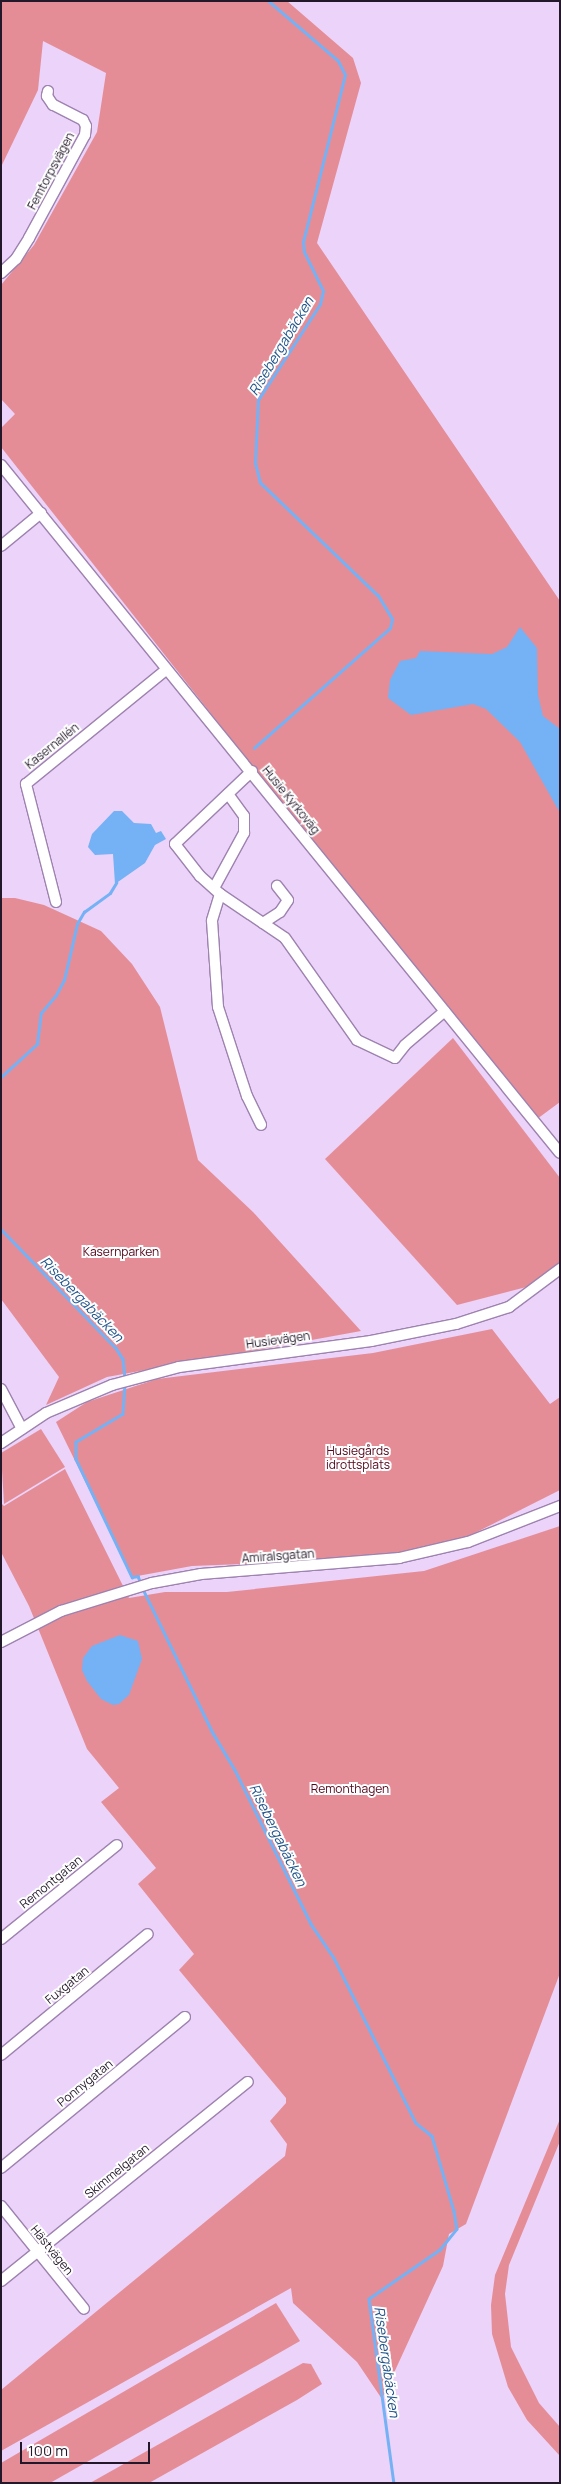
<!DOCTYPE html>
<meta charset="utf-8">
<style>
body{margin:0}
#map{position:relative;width:561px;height:2484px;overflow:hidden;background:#ebd3fa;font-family:Manrope,sans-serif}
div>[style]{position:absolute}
.green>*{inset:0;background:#e58d97}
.water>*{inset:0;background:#74b1f5}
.stream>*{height:2.5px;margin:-1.25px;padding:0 1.25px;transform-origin:1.25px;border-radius:1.25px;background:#74b1f5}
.roads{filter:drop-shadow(1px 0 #9e82af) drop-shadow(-1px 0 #9e82af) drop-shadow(0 1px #9e82af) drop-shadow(0 -1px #9e82af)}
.minor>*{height:10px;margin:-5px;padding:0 5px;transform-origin:5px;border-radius:5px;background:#fff}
span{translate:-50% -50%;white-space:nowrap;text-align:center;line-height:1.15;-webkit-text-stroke:4px #fefefe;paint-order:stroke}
.street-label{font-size:12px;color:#231829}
.park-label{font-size:12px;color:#51041a}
.water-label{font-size:14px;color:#1f538a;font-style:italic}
.frame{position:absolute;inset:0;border:2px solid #231829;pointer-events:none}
.scale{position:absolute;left:20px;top:2442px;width:130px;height:22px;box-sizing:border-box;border:2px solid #231829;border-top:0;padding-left:6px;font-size:15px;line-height:18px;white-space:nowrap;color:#231829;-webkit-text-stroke:4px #fefefe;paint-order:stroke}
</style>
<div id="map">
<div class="green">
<div style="clip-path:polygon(1px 1px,287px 1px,353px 58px,361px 83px,317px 243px,560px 601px,560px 1102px,537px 1119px,427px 988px,1px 447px,1px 428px,15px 414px,1px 399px,1px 285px,34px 245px,97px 132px,106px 73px,43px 41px,38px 90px,1px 167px)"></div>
<div style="clip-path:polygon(1px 898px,15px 898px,44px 905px,101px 931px,132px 964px,160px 1007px,198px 1160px,253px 1212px,361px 1331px,107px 1377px,46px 1405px,59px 1377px,1px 1299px)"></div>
<div style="clip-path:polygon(453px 1038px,560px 1178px,560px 1263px,534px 1285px,457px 1305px,325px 1159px)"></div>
<div style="clip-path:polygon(492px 1329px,550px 1404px,560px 1397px,560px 1490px,469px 1536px,370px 1559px,192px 1566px,132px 1577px,56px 1422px,87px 1402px,157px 1379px,373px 1353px)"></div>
<div style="clip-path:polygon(41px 1429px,65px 1467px,4px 1504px,1px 1453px)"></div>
<div style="clip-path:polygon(65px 1469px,129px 1598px,165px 1592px,227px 1592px,424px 1571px,560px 1526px,560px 1973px,466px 2224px,449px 2234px,443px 2266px,382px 2399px,357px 2362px,293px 2303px,291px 2288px,1px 2451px,1px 2390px,285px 2156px,287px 2144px,270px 2121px,286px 2103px,286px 2098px,179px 1970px,194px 1954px,138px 1884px,156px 1868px,101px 1802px,119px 1788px,87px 1749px,29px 1606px,1px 1552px,1px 1503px,4px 1506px)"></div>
<div style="clip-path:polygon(560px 2119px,560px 2141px,509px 2265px,505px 2294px,511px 2347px,539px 2403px,560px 2427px,560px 2456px,527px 2420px,508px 2387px,492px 2334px,491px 2305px,495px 2275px)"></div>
<div style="clip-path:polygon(276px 2303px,300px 2341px,50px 2483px,1px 2483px,1px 2463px)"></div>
<div style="clip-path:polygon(303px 2363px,311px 2364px,322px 2384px,297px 2400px,149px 2483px,90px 2483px)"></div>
</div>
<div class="water">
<div style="clip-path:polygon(520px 627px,537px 648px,538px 695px,543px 716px,560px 729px,560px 813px,520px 742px,486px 709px,473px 704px,411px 715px,388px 698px,390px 680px,400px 661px,416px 658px,420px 651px,492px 654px,507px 647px)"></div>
<div style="clip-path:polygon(114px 811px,122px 811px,134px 823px,151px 824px,156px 833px,161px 831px,166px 839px,155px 845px,145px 863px,115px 884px,113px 854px,95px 855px,88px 847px,92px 834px)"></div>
<div style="clip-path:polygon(120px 1635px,138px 1641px,142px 1659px,129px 1695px,119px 1704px,113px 1705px,101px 1699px,87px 1681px,82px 1670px,83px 1658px,92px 1646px)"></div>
</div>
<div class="stream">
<div style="left:254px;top:748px;width:181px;rotate:-41.4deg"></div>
<div style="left:390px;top:628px;width:9px;rotate:-77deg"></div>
<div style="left:392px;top:619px;width:27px;rotate:-121deg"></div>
<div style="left:378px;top:596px;width:163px;rotate:-136.2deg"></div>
<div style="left:260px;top:483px;width:21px;rotate:-104deg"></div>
<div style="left:255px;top:463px;width:63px;rotate:-87.3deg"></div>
<div style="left:258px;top:400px;width:114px;rotate:-57.1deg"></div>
<div style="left:320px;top:304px;width:13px;rotate:-77deg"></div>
<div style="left:323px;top:291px;width:43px;rotate:-116deg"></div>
<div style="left:304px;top:252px;width:10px;rotate:-96deg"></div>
<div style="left:303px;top:242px;width:172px;rotate:-75.9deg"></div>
<div style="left:345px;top:75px;width:16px;rotate:-117deg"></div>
<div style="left:338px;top:61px;width:92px;rotate:-139.4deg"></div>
<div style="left:1px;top:1077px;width:49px;rotate:-42.5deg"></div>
<div style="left:37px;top:1044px;width:31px;rotate:-83deg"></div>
<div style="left:41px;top:1013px;width:23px;rotate:-50deg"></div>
<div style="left:56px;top:995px;width:17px;rotate:-62deg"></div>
<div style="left:64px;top:980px;width:57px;rotate:-76.9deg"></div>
<div style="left:77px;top:924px;width:14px;rotate:-60deg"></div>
<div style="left:84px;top:912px;width:32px;rotate:-36deg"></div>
<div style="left:110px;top:893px;width:12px;rotate:-59deg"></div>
<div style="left:1px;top:1229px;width:165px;rotate:46deg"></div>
<div style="left:116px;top:1348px;width:13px;rotate:58deg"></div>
<div style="left:123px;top:1359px;width:20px;rotate:84deg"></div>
<div style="left:125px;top:1384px;width:30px;rotate:94deg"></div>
<div style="left:123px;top:1414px;width:55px;rotate:149.2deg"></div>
<div style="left:76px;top:1442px;width:17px;rotate:90deg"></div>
<div style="left:76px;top:1459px;width:131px;rotate:64.6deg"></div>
<div style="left:132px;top:1577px;width:6px;rotate:-9deg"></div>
<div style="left:138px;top:1576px;width:9px;rotate:69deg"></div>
<div style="left:143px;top:1589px;width:160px;rotate:64.1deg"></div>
<div style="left:213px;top:1733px;width:43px;rotate:59.3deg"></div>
<div style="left:235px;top:1770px;width:172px;rotate:63.7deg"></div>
<div style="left:311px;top:1924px;width:41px;rotate:55.9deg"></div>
<div style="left:334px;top:1958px;width:184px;rotate:63.6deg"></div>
<div style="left:416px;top:2123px;width:21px;rotate:39deg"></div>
<div style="left:432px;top:2136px;width:78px;rotate:73.7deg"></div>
<div style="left:454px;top:2211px;width:18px;rotate:81deg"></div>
<div style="left:457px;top:2229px;width:27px;rotate:129deg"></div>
<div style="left:440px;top:2250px;width:86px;rotate:145.4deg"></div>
<div style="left:369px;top:2299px;width:186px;rotate:82.3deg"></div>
</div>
<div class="roads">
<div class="minor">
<div style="left:1px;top:273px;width:21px;rotate:-43deg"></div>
<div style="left:16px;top:259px;width:25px;rotate:-58deg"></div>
<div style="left:29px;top:238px;width:117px;rotate:-61.5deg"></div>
<div style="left:85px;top:135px;width:9px;rotate:-84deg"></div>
<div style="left:86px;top:126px;width:7px;rotate:-117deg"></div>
<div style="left:83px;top:120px;width:34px;rotate:-153deg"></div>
<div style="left:53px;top:105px;width:11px;rotate:-124deg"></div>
<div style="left:47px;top:96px;width:5px;rotate:-79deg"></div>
<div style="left:1px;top:465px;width:886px;rotate:50.91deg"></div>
<div style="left:1px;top:546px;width:52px;rotate:-39.5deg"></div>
<div style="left:252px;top:771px;width:106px;rotate:136.5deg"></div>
<div style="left:175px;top:844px;width:41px;rotate:52deg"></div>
<div style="left:200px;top:876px;width:27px;rotate:42deg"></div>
<div style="left:220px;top:894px;width:78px;rotate:34.1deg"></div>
<div style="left:285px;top:938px;width:125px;rotate:54.8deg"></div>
<div style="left:357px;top:1040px;width:42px;rotate:25.3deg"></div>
<div style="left:395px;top:1058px;width:16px;rotate:-52deg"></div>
<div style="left:405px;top:1045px;width:52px;rotate:-40.4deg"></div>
<div style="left:214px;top:888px;width:63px;rotate:-61.4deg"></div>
<div style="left:244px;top:833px;width:17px;rotate:-90deg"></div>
<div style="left:244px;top:816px;width:27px;rotate:-126deg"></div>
<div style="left:220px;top:894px;width:28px;rotate:107deg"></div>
<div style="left:212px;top:921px;width:86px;rotate:86deg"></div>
<div style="left:218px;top:1007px;width:94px;rotate:72deg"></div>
<div style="left:247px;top:1096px;width:32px;rotate:64deg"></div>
<div style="left:56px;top:902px;width:122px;rotate:-104.3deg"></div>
<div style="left:26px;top:784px;width:181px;rotate:-39.2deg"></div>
<div style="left:263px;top:923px;width:20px;rotate:-33deg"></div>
<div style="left:280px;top:912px;width:14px;rotate:-56deg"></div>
<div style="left:288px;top:900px;width:18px;rotate:-128deg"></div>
<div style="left:1px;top:1389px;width:45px;rotate:62.3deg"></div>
<div style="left:1px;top:1443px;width:54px;rotate:-33.7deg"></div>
<div style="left:46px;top:1413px;width:72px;rotate:-23deg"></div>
<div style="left:112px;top:1385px;width:69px;rotate:-15deg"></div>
<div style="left:179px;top:1367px;width:194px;rotate:-7.7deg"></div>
<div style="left:371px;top:1341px;width:87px;rotate:-11.3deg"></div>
<div style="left:456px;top:1324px;width:56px;rotate:-17.8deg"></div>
<div style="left:509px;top:1307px;width:64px;rotate:-36.7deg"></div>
<div style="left:1px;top:1642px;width:68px;rotate:-27.3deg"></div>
<div style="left:61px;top:1611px;width:95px;rotate:-17.1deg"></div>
<div style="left:152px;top:1583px;width:50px;rotate:-10.4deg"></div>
<div style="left:201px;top:1574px;width:199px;rotate:-4.6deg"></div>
<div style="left:399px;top:1558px;width:71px;rotate:-13.1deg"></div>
<div style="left:468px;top:1542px;width:99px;rotate:-21.4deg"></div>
<div style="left:1px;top:1939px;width:149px;rotate:-39deg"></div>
<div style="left:1px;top:2055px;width:190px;rotate:-39.5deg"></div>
<div style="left:1px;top:2168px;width:238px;rotate:-39.4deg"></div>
<div style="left:1px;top:2206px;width:132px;rotate:51.1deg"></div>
<div style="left:1px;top:2281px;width:317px;rotate:-38.9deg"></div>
</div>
</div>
<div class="street-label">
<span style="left:51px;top:171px;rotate:-62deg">Femtorpsvägen</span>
<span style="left:52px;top:746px;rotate:-39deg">Kasernallén</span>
<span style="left:291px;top:800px;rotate:51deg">Husie Kyrkoväg</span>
<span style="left:278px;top:1340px;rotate:-8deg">Husievägen</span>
<span style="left:278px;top:1556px;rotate:-4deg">Amiralsgatan</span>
<span style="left:51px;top:1882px;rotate:-39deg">Remontgatan</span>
<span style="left:67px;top:1985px;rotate:-39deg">Fuxgatan</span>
<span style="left:85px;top:2083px;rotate:-39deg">Ponnygatan</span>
<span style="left:117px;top:2171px;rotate:-39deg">Skimmelgatan</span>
<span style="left:52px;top:2250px;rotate:51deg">Hästvägen</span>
</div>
<div class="park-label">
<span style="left:121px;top:1252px">Kasernparken</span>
<span style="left:358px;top:1458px">Husiegårds<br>idrottsplats</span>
<span style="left:350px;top:1789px">Remonthagen</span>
</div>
<div class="water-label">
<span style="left:281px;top:346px;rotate:-59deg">Risebergabäcken</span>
<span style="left:82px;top:1299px;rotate:46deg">Risebergabäcken</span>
<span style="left:278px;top:1835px;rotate:64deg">Risebergabäcken</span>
<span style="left:387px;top:2362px;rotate:82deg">Risebergabäcken</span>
</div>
<div class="frame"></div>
<div class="scale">100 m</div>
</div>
